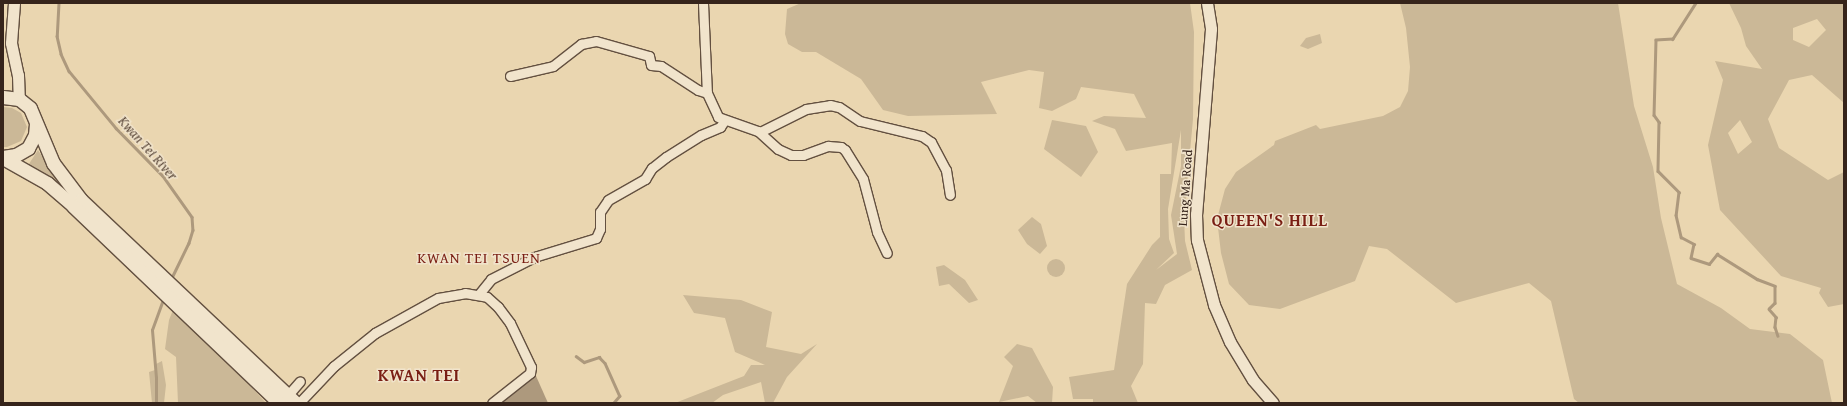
<!DOCTYPE html>
<style>
body{margin:0}
#map{position:relative;width:1847px;height:406px;overflow:hidden;background:#ead6b0;font-family:"Gentium Book Plus",serif}
div>[style]{position:absolute}
.green>*{inset:0;background:#cbb897}
.round{border-radius:50%}
.water>*{inset:0;background:#ad997d}
.stream>*{height:2.5px;margin:-1.25px;padding:0 1.25px;transform-origin:1.25px;border-radius:1.25px;background:#ad997d}
.roads{filter:drop-shadow(1px 0 #635040) drop-shadow(-1px 0 #635040) drop-shadow(0 1px #635040) drop-shadow(0 -1px #635040)}
.minor>*{height:9px;margin:-4.5px;padding:0 4.5px;transform-origin:4.5px;border-radius:4.5px;background:#f1e4cc}
.tertiary>*{height:11px;margin:-5.5px;padding:0 5.5px;transform-origin:5.5px;border-radius:5.5px;background:#f1e4cc}
.secondary>*{height:13px;margin:-6.5px;padding:0 6.5px;transform-origin:6.5px;border-radius:6.5px;background:#f1e4cc}
span{translate:-50% -50%;white-space:nowrap;text-align:center;line-height:1.15;-webkit-text-stroke:3px #f1e4cc;paint-order:stroke}
.street-label{font-size:13px;color:#36241b}
.water-label{font-size:14px;color:#5a4738;font-style:italic}
.quarter-label{font-size:15px;color:#7a1f14;letter-spacing:1px}
.district-label{font-size:17px;color:#7a1f14;font-weight:700;letter-spacing:1px}
.frame{position:absolute;inset:0;border:4px solid #36241b;pointer-events:none}
</style>
<div id="map">
<div class="green">
<div style="clip-path:polygon(evenodd,801px 3px,1190px 3px,1194px 32px,1193px 119px,1184px 217px,1185px 241px,1192px 270px,1165px 285px,1156px 304px,1145px 303px,1143px 364px,1131px 386px,1138px 403px,1093px 403px,1093px 399px,1073px 399px,1069px 377px,1114px 370px,1127px 284px,1152px 245px,1160px 237px,1160px 174px,1171px 174px,1172px 143px,1126px 151px,1115px 129px,1092px 121px,1104px 116px,1146px 118px,1134px 94px,1081px 87px,1076px 99px,1052px 111px,1039px 108px,1044px 72px,1029px 70px,981px 82px,997px 114px,908px 116px,883px 110px,861px 79px,816px 52px,802px 52px,788px 44px,785px 34px,787px 9px,801px 3px,1181px 130px,1181px 166px,1171px 215px,1177px 254px,1156px 270px,1174px 253px,1169px 239px,1168px 209px,1181px 130px)"></div>
<div style="clip-path:polygon(1400px 3px,1618px 3px,1634px 106px,1653px 167px,1661px 218px,1677px 284px,1721px 308px,1750px 329px,1790px 334px,1823px 360px,1832px 403px,1579px 403px,1574px 399px,1551px 301px,1529px 283px,1456px 303px,1387px 249px,1369px 246px,1355px 281px,1280px 309px,1249px 305px,1229px 284px,1221px 253px,1217px 219px,1225px 189px,1236px 172px,1274px 145px,1275px 141px,1316px 125px,1320px 129px,1383px 116px,1400px 107px,1408px 91px,1410px 67px,1406px 28px)"></div>
<div style="clip-path:polygon(evenodd,1729px 3px,1844px 3px,1844px 103px,1812px 75px,1789px 80px,1768px 119px,1779px 148px,1828px 180px,1844px 172px,1844px 304px,1828px 307px,1819px 293px,1821px 288px,1781px 276px,1720px 210px,1708px 145px,1723px 80px,1715px 61px,1762px 69px,1746px 46px,1741px 28px,1729px 3px,1817px 19px,1826px 30px,1809px 47px,1793px 40px,1793px 28px,1817px 19px,1729px 3px,1740px 120px,1752px 142px,1738px 154px,1728px 133px,1740px 120px)"></div>
<div style="clip-path:polygon(1320px 34px,1322px 43px,1308px 49px,1300px 46px,1306px 38px)"></div>
<div style="clip-path:polygon(3px 107px,12px 108px,21px 113px,27px 127px,21px 141px,7px 147px,3px 147px)"></div>
<div style="clip-path:polygon(1052px 120px,1086px 126px,1098px 152px,1081px 177px,1044px 149px)"></div>
<div style="clip-path:polygon(38px 150px,57px 180px,74px 198px,27px 167px)"></div>
<div style="clip-path:polygon(1032px 217px,1041px 224px,1047px 246px,1040px 254px,1027px 244px,1018px 230px)"></div>
<div class="round" style="left:1047px;top:259px;width:18px;height:18px"></div>
<div style="clip-path:polygon(944px 265px,965px 280px,978px 300px,969px 303px,949px 284px,939px 286px,936px 267px)"></div>
<div style="clip-path:polygon(683px 295px,741px 300px,772px 312px,766px 347px,801px 354px,817px 344px,787px 377px,773px 403px,765px 403px,761px 382px,723px 395px,712px 403px,675px 403px,744px 376px,751px 365px,765px 365px,735px 352px,725px 318px,694px 313px)"></div>
<div style="clip-path:polygon(175px 305px,252px 383px,253px 389px,266px 403px,178px 403px,176px 357px,165px 349px,169px 320px)"></div>
<div style="clip-path:polygon(1017px 344px,1032px 348px,1053px 387px,1052px 403px,1037px 403px,1028px 396px,999px 402px,1013px 366px,1004px 357px)"></div>
<div style="clip-path:polygon(162px 361px,166px 385px,164px 403px,152px 403px,149px 372px,155px 370px,156px 364px)"></div>
</div>
<div class="water">
<div style="clip-path:polygon(536px 376px,548px 403px,499px 403px,530px 378px)"></div>
</div>
<div class="stream">
<div style="left:59px;top:3px;width:33px;rotate:93deg"></div>
<div style="left:57px;top:36px;width:18px;rotate:77deg"></div>
<div style="left:61px;top:54px;width:19px;rotate:65deg"></div>
<div style="left:69px;top:71px;width:74px;rotate:50.5deg"></div>
<div style="left:116px;top:128px;width:67px;rotate:45.6deg"></div>
<div style="left:163px;top:176px;width:50px;rotate:54.7deg"></div>
<div style="left:192px;top:217px;width:13px;rotate:86deg"></div>
<div style="left:193px;top:230px;width:14px;rotate:107deg"></div>
<div style="left:189px;top:243px;width:41px;rotate:115.9deg"></div>
<div style="left:1696px;top:3px;width:43px;rotate:122.6deg"></div>
<div style="left:1673px;top:39px;width:17px;rotate:177deg"></div>
<div style="left:1656px;top:40px;width:75px;rotate:91.5deg"></div>
<div style="left:1654px;top:115px;width:9px;rotate:54deg"></div>
<div style="left:1659px;top:122px;width:49px;rotate:91.2deg"></div>
<div style="left:1658px;top:171px;width:30px;rotate:45deg"></div>
<div style="left:1679px;top:192px;width:23px;rotate:97deg"></div>
<div style="left:1676px;top:215px;width:23px;rotate:77deg"></div>
<div style="left:1681px;top:237px;width:15px;rotate:28deg"></div>
<div style="left:1694px;top:244px;width:14px;rotate:102deg"></div>
<div style="left:1691px;top:258px;width:19px;rotate:18deg"></div>
<div style="left:1709px;top:264px;width:13px;rotate:-51deg"></div>
<div style="left:1717px;top:254px;width:47px;rotate:32deg"></div>
<div style="left:1757px;top:279px;width:19px;rotate:21deg"></div>
<div style="left:1775px;top:286px;width:17px;rotate:90deg"></div>
<div style="left:1775px;top:303px;width:8px;rotate:135deg"></div>
<div style="left:1769px;top:309px;width:11px;rotate:49deg"></div>
<div style="left:1776px;top:317px;width:10px;rotate:96deg"></div>
<div style="left:1775px;top:327px;width:9px;rotate:72deg"></div>
<div style="left:576px;top:356px;width:10px;rotate:37deg"></div>
<div style="left:584px;top:362px;width:16px;rotate:-18deg"></div>
<div style="left:599px;top:357px;width:8px;rotate:45deg"></div>
<div style="left:605px;top:363px;width:36px;rotate:66deg"></div>
<div style="left:620px;top:396px;width:9px;rotate:131deg"></div>
<div style="left:156px;top:403px;width:25px;rotate:-90deg"></div>
<div style="left:156px;top:378px;width:48px;rotate:-94.8deg"></div>
<div style="left:152px;top:330px;width:33px;rotate:-70deg"></div>
</div>
<div class="roads">
<div class="minor">
<div style="left:703px;top:3px;width:90px;rotate:87.5deg"></div>
<div style="left:707px;top:93px;width:26px;rotate:65deg"></div>
<div style="left:718px;top:117px;width:42px;rotate:19.3deg"></div>
<div style="left:758px;top:131px;width:27px;rotate:42deg"></div>
<div style="left:778px;top:149px;width:14px;rotate:25deg"></div>
<div style="left:791px;top:155px;width:12px"></div>
<div style="left:803px;top:155px;width:27px;rotate:-20deg"></div>
<div style="left:828px;top:146px;width:13px;rotate:4deg"></div>
<div style="left:841px;top:147px;width:5px;rotate:37deg"></div>
<div style="left:845px;top:150px;width:34px;rotate:58deg"></div>
<div style="left:863px;top:179px;width:55px;rotate:75.2deg"></div>
<div style="left:877px;top:232px;width:23px;rotate:65deg"></div>
<div style="left:510px;top:76px;width:44px;rotate:-13.1deg"></div>
<div style="left:553px;top:66px;width:36px;rotate:-38deg"></div>
<div style="left:581px;top:44px;width:15px;rotate:-11deg"></div>
<div style="left:596px;top:41px;width:55px;rotate:15.8deg"></div>
<div style="left:649px;top:56px;width:9px;rotate:77deg"></div>
<div style="left:651px;top:65px;width:10px;rotate:6deg"></div>
<div style="left:661px;top:66px;width:44px;rotate:33deg"></div>
<div style="left:698px;top:90px;width:9px;rotate:18deg"></div>
<div style="left:760px;top:132px;width:51px;rotate:-26.6deg"></div>
<div style="left:806px;top:109px;width:24px;rotate:-9deg"></div>
<div style="left:830px;top:105px;width:9px;rotate:13deg"></div>
<div style="left:839px;top:107px;width:25px;rotate:34deg"></div>
<div style="left:860px;top:121px;width:64px;rotate:13.6deg"></div>
<div style="left:922px;top:136px;width:11px;rotate:34deg"></div>
<div style="left:931px;top:142px;width:32px;rotate:62deg"></div>
<div style="left:946px;top:170px;width:25px;rotate:81deg"></div>
<div style="left:479px;top:294px;width:19px;rotate:-51deg"></div>
<div style="left:491px;top:279px;width:48px;rotate:-27.1deg"></div>
<div style="left:534px;top:257px;width:65px;rotate:-17deg"></div>
<div style="left:596px;top:238px;width:10px;rotate:-66deg"></div>
<div style="left:600px;top:229px;width:17px;rotate:-90deg"></div>
<div style="left:600px;top:212px;width:14px;rotate:-56deg"></div>
<div style="left:608px;top:200px;width:43px;rotate:-29.6deg"></div>
<div style="left:645px;top:179px;width:13px;rotate:-58deg"></div>
<div style="left:652px;top:168px;width:18px;rotate:-38deg"></div>
<div style="left:666px;top:157px;width:41px;rotate:-32.2deg"></div>
<div style="left:701px;top:135px;width:21px;rotate:-23deg"></div>
<div style="left:720px;top:127px;width:7px;rotate:-56deg"></div>
<div style="left:288px;top:395px;width:18px;rotate:-49deg"></div>
<div style="left:299px;top:403px;width:51px;rotate:-46.6deg"></div>
<div style="left:334px;top:366px;width:53px;rotate:-38.8deg"></div>
<div style="left:375px;top:333px;width:72px;rotate:-29.1deg"></div>
<div style="left:438px;top:298px;width:27px;rotate:-10deg"></div>
<div style="left:465px;top:293px;width:22px;rotate:10deg"></div>
<div style="left:487px;top:297px;width:15px;rotate:42deg"></div>
<div style="left:498px;top:307px;width:20px;rotate:53deg"></div>
<div style="left:510px;top:323px;width:49px;rotate:64.5deg"></div>
<div style="left:531px;top:367px;width:6px;rotate:99deg"></div>
<div style="left:530px;top:373px;width:48px;rotate:141.7deg"></div>
</div>
<div class="tertiary">
<div style="left:14px;top:3px;width:40px;rotate:94.3deg"></div>
<div style="left:11px;top:43px;width:33px;rotate:78deg"></div>
<div style="left:18px;top:75px;width:24px;rotate:88deg"></div>
<div style="left:1207px;top:3px;width:26px;rotate:81deg"></div>
<div style="left:1211px;top:29px;width:186px;rotate:94.6deg"></div>
<div style="left:1196px;top:214px;width:26px;rotate:88deg"></div>
<div style="left:1197px;top:240px;width:67px;rotate:75.3deg"></div>
<div style="left:1214px;top:305px;width:40px;rotate:66.6deg"></div>
<div style="left:1230px;top:342px;width:44px;rotate:58.8deg"></div>
<div style="left:1253px;top:380px;width:30px;rotate:49deg"></div>
</div>
<div class="secondary">
<div style="left:3px;top:97px;width:16px;rotate:7deg"></div>
<div style="left:19px;top:99px;width:14px;rotate:39deg"></div>
<div style="left:30px;top:108px;width:60px;rotate:67.3deg"></div>
<div style="left:53px;top:163px;width:46px;rotate:52.9deg"></div>
<div style="left:81px;top:200px;width:296px;rotate:43.4deg"></div>
<div style="left:3px;top:157px;width:13px;rotate:-9deg"></div>
<div style="left:16px;top:155px;width:14px;rotate:-30deg"></div>
<div style="left:28px;top:148px;width:15px;rotate:-62deg"></div>
<div style="left:35px;top:135px;width:11px;rotate:-85deg"></div>
<div style="left:3px;top:158px;width:51px;rotate:29.6deg"></div>
<div style="left:47px;top:183px;width:35px;rotate:41deg"></div>
<div style="left:73px;top:206px;width:285px;rotate:43.7deg"></div>
</div>
</div>
<div class="street-label">
<span style="left:1186px;top:188px;rotate:-86deg">Lung Ma Road</span>
</div>
<div class="water-label">
<span style="left:148px;top:148px;rotate:48deg">Kwan Tei River</span>
</div>
<div class="quarter-label">
<span style="left:479px;top:258px">KWAN TEI TSUEN</span>
</div>
<div class="district-label">
<span style="left:1270px;top:220px">QUEEN'S HILL</span>
<span style="left:419px;top:375px">KWAN TEI</span>
</div>
<div class="frame"></div>
</div>
